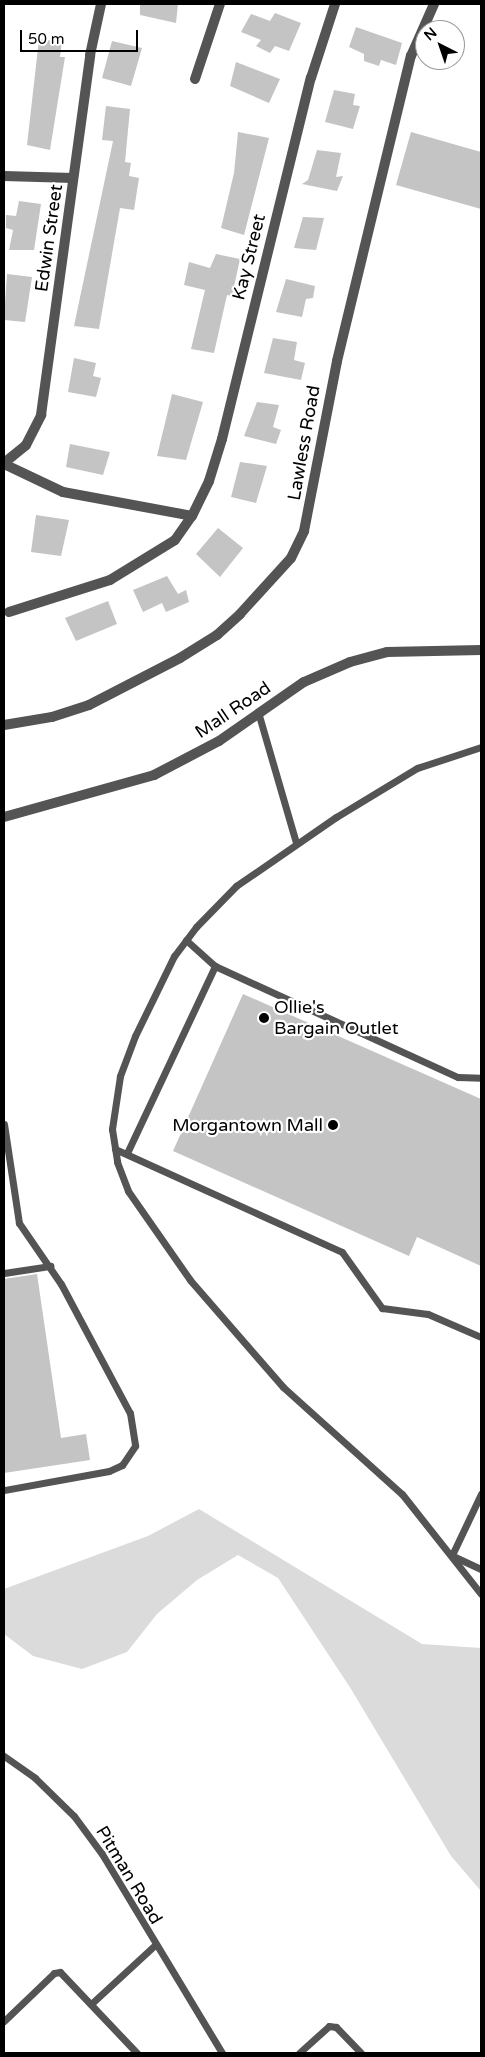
<!DOCTYPE html>
<style>
body{margin:0}
#map{position:relative;width:485px;height:2057px;overflow:hidden;background:#fff;font-family:"Varela Round",sans-serif}
div>[style]{position:absolute}
.green>*{inset:0;background:#dbdbdb}
.building>*{inset:0;background:#c4c4c4}
.service>*{height:7px;margin:-3.5px;padding:0 3.5px;transform-origin:3.5px;border-radius:3.5px;background:#545454}
.minor>*{height:10px;margin:-5px;padding:0 5px;transform-origin:5px;border-radius:5px;background:#545454}
.tertiary>*{height:10px;margin:-5px;padding:0 5px;transform-origin:5px;border-radius:5px;background:#545454}
.dots>*{width:14px;height:14px;translate:-50% -50%;box-sizing:border-box;border:2px solid #fff;border-radius:50%}
span{translate:-50% -50%;white-space:nowrap;text-align:center;line-height:1.15;-webkit-text-stroke:4.5px #fff;paint-order:stroke}
.street-label{font-size:18px;color:#000}
.poi-label{font-size:18px;color:#000}
.left{translate:0 -50%;text-align:left}
.right{translate:-100% -50%;text-align:right}
.frame{position:absolute;inset:0;border:5px solid #000;pointer-events:none}
.north{position:absolute;left:415px;top:20px;width:50px;height:50px;box-sizing:border-box;background:#fff;border:1px solid #999;border-radius:50%;rotate:319deg;font-size:14px;font-weight:700;line-height:20px;text-align:center;color:#000}
.north::after{content:'';display:block;margin:auto;width:18px;height:22px;background:#000;clip-path:polygon(50% 0,100% 100%,50% 72%,0 100%)}
.scale{position:absolute;left:20px;top:30px;width:118px;height:22px;box-sizing:border-box;border:2px solid #000;border-top:0;padding-left:6px;font-size:15px;line-height:18px;white-space:nowrap;color:#000;-webkit-text-stroke:4px #fff;paint-order:stroke}
</style>
<div id="map">
<div class="green">
<div style="clip-path:polygon(199px 1509px,422px 1644px,481px 1648px,481px 1891px,451px 1856px,351px 1689px,278px 1578px,238px 1555px,197px 1580px,157px 1614px,127px 1652px,82px 1669px,33px 1656px,4px 1634px,4px 1589px,148px 1536px)"></div>
</div>
<div class="building">
<div style="clip-path:polygon(140px 4px,178px 4px,176px 23px,140px 15px)"></div>
<div style="clip-path:polygon(275px 13px,301px 23px,289px 51px,275px 46px,270px 53px,256px 46px,261px 40px,241px 32px,251px 14px,270px 21px)"></div>
<div style="clip-path:polygon(356px 27px,402px 43px,396px 65px,381px 60px,379px 66px,364px 61px,364px 54px,349px 47px)"></div>
<div style="clip-path:polygon(39px 39px,62px 42px,60px 57px,65px 57px,50px 150px,27px 145px)"></div>
<div style="clip-path:polygon(112px 41px,142px 48px,131px 86px,102px 78px)"></div>
<div style="clip-path:polygon(236px 62px,280px 79px,269px 103px,230px 86px)"></div>
<div style="clip-path:polygon(334px 90px,355px 94px,353px 105px,360px 106px,353px 129px,325px 122px)"></div>
<div style="clip-path:polygon(106px 106px,130px 109px,125px 162px,131px 163px,129px 176px,139px 178px,134px 210px,120px 208px,99px 329px,74px 326px,113px 141px,102px 140px)"></div>
<div style="clip-path:polygon(238px 132px,269px 138px,244px 235px,221px 228px,234px 173px)"></div>
<div style="clip-path:polygon(411px 132px,481px 152px,481px 209px,396px 185px)"></div>
<div style="clip-path:polygon(317px 150px,341px 153px,336px 177px,343px 176px,337px 191px,302px 184px,308px 180px)"></div>
<div style="clip-path:polygon(19px 201px,41px 204px,34px 250px,9px 250px,13px 230px,6px 228px,6px 215px,16px 216px)"></div>
<div style="clip-path:polygon(303px 217px,324px 218px,316px 250px,294px 248px)"></div>
<div style="clip-path:polygon(216px 254px,240px 259px,232px 296px,227px 295px,214px 353px,191px 349px,205px 290px,184px 285px,189px 262px,210px 268px)"></div>
<div style="clip-path:polygon(7px 274px,32px 277px,25px 322px,4px 320px)"></div>
<div style="clip-path:polygon(286px 279px,315px 286px,313px 298px,306px 299px,302px 317px,276px 312px)"></div>
<div style="clip-path:polygon(273px 338px,297px 342px,294px 360px,305px 363px,301px 380px,264px 373px)"></div>
<div style="clip-path:polygon(74px 358px,96px 363px,93px 376px,101px 378px,96px 397px,68px 392px)"></div>
<div style="clip-path:polygon(172px 394px,203px 402px,186px 460px,157px 456px)"></div>
<div style="clip-path:polygon(257px 402px,279px 405px,273px 427px,281px 430px,276px 444px,244px 436px)"></div>
<div style="clip-path:polygon(70px 444px,110px 452px,103px 475px,66px 467px)"></div>
<div style="clip-path:polygon(240px 462px,267px 466px,256px 503px,231px 497px)"></div>
<div style="clip-path:polygon(36px 515px,69px 520px,61px 556px,31px 552px)"></div>
<div style="clip-path:polygon(218px 528px,243px 548px,220px 577px,196px 554px)"></div>
<div style="clip-path:polygon(167px 576px,178px 594px,186px 590px,189px 602px,166px 612px,162px 603px,143px 612px,133px 590px)"></div>
<div style="clip-path:polygon(108px 601px,117px 624px,76px 641px,65px 618px)"></div>
<div style="clip-path:polygon(243px 994px,481px 1099px,481px 1266px,417px 1237px,409px 1256px,173px 1151px)"></div>
<div style="clip-path:polygon(37px 1274px,61px 1438px,86px 1434px,90px 1460px,4px 1473px,4px 1279px)"></div>
</div>
<div class="service">
<div style="left:258px;top:712px;width:136px;rotate:73.8deg"></div>
<div style="left:481px;top:747px;width:67px;rotate:161.8deg"></div>
<div style="left:417px;top:768px;width:95px;rotate:148.8deg"></div>
<div style="left:336px;top:817px;width:121px;rotate:145.4deg"></div>
<div style="left:236px;top:886px;width:57px;rotate:134.3deg"></div>
<div style="left:196px;top:927px;width:36px;rotate:127deg"></div>
<div style="left:174px;top:956px;width:89px;rotate:116deg"></div>
<div style="left:135px;top:1036px;width:43px;rotate:110.6deg"></div>
<div style="left:120px;top:1076px;width:54px;rotate:98.6deg"></div>
<div style="left:112px;top:1129px;width:33px;rotate:81deg"></div>
<div style="left:117px;top:1162px;width:31px;rotate:69deg"></div>
<div style="left:128px;top:1191px;width:108px;rotate:55.1deg"></div>
<div style="left:190px;top:1280px;width:142px;rotate:49deg"></div>
<div style="left:283px;top:1387px;width:160px;rotate:42deg"></div>
<div style="left:402px;top:1494px;width:127px;rotate:51.7deg"></div>
<div style="left:186px;top:940px;width:39px;rotate:42deg"></div>
<div style="left:215px;top:966px;width:267px;rotate:24.6deg"></div>
<div style="left:458px;top:1077px;width:23px;rotate:2deg"></div>
<div style="left:4px;top:1124px;width:100px;rotate:81.4deg"></div>
<div style="left:19px;top:1223px;width:74px;rotate:55.5deg"></div>
<div style="left:61px;top:1284px;width:146px;rotate:61.9deg"></div>
<div style="left:130px;top:1413px;width:33px;rotate:81deg"></div>
<div style="left:135px;top:1446px;width:23px;rotate:124deg"></div>
<div style="left:122px;top:1465px;width:14px;rotate:155deg"></div>
<div style="left:109px;top:1471px;width:107px;rotate:169.7deg"></div>
<div style="left:115px;top:1149px;width:249px;rotate:24.4deg"></div>
<div style="left:342px;top:1252px;width:69px;rotate:54.5deg"></div>
<div style="left:382px;top:1308px;width:46px;rotate:7.4deg"></div>
<div style="left:428px;top:1314px;width:58px;rotate:23.5deg"></div>
<div style="left:127px;top:1153px;width:207px;rotate:-64.8deg"></div>
<div style="left:4px;top:1273px;width:47px;rotate:-8.7deg"></div>
<div style="left:452px;top:1555px;width:68px;rotate:-64.6deg"></div>
<div style="left:455px;top:1557px;width:29px;rotate:25deg"></div>
<div style="left:4px;top:1756px;width:38px;rotate:35deg"></div>
<div style="left:35px;top:1778px;width:54px;rotate:44.3deg"></div>
<div style="left:74px;top:1816px;width:47px;rotate:53.6deg"></div>
<div style="left:102px;top:1854px;width:232px;rotate:58.9deg"></div>
<div style="left:91px;top:2004px;width:87px;rotate:-42.7deg"></div>
<div style="left:4px;top:2021px;width:69px;rotate:-43.8deg"></div>
<div style="left:54px;top:1973px;width:6px;rotate:-9deg"></div>
<div style="left:60px;top:1972px;width:112px;rotate:46.5deg"></div>
<div style="left:299px;top:2053px;width:40px;rotate:-42deg"></div>
<div style="left:329px;top:2026px;width:7px;rotate:8deg"></div>
<div style="left:336px;top:2027px;width:36px;rotate:46deg"></div>
</div>
<div class="minor">
<div style="left:195px;top:79px;width:79px;rotate:-71.6deg"></div>
<div style="left:4px;top:176px;width:69px;rotate:1.7deg"></div>
<div style="left:4px;top:463px;width:28px;rotate:-39deg"></div>
<div style="left:26px;top:445px;width:34px;rotate:-63deg"></div>
<div style="left:41px;top:415px;width:363px;rotate:-82.2deg"></div>
<div style="left:90px;top:55px;width:52px;rotate:-77.8deg"></div>
<div style="left:4px;top:464px;width:65px;rotate:25.4deg"></div>
<div style="left:63px;top:492px;width:131px;rotate:10.5deg"></div>
<div style="left:9px;top:612px;width:106px;rotate:-17.6deg"></div>
<div style="left:110px;top:580px;width:76px;rotate:-31.6deg"></div>
<div style="left:175px;top:540px;width:29px;rotate:-55deg"></div>
<div style="left:192px;top:516px;width:39px;rotate:-64deg"></div>
<div style="left:209px;top:481px;width:44px;rotate:-72.8deg"></div>
<div style="left:222px;top:439px;width:372px;rotate:-76.2deg"></div>
<div style="left:311px;top:78px;width:78px;rotate:-72deg"></div>
<div style="left:4px;top:725px;width:49px;rotate:-9.5deg"></div>
<div style="left:52px;top:717px;width:39px;rotate:-18deg"></div>
<div style="left:89px;top:705px;width:102px;rotate:-27.3deg"></div>
<div style="left:180px;top:658px;width:44px;rotate:-31.9deg"></div>
<div style="left:217px;top:635px;width:31px;rotate:-42deg"></div>
<div style="left:240px;top:614px;width:76px;rotate:-47.7deg"></div>
<div style="left:291px;top:558px;width:30px;rotate:-64deg"></div>
<div style="left:304px;top:531px;width:173px;rotate:-79deg"></div>
<div style="left:337px;top:361px;width:314px;rotate:-76.4deg"></div>
<div style="left:411px;top:56px;width:57px;rotate:-66.1deg"></div>
</div>
<div class="tertiary">
<div style="left:4px;top:817px;width:156px;rotate:-15.6deg"></div>
<div style="left:154px;top:775px;width:73px;rotate:-27.6deg"></div>
<div style="left:219px;top:741px;width:103px;rotate:-34.8deg"></div>
<div style="left:304px;top:682px;width:50px;rotate:-23.5deg"></div>
<div style="left:350px;top:662px;width:38px;rotate:-15deg"></div>
<div style="left:387px;top:652px;width:94px;rotate:-1.2deg"></div>
</div>
<div class="dots">
<div style="left:264px;top:1018px;background:#000"></div>
<div style="left:333px;top:1125px;background:#000"></div>
</div>
<div class="street-label">
<span style="left:49px;top:238px;rotate:-82deg">Edwin Street</span>
<span style="left:249px;top:257px;rotate:-76deg">Kay Street</span>
<span style="left:304px;top:443px;rotate:-80deg">Lawless Road</span>
<span style="left:233px;top:710px;rotate:-34deg">Mall Road</span>
<span style="left:129px;top:1875px;rotate:59deg">Pitman Road</span>
</div>
<div class="poi-label">
<span class="left" style="left:274px;top:1018px">Ollie's<br>Bargain Outlet</span>
<span class="right" style="left:323px;top:1125px">Morgantown Mall</span>
</div>
<div class="frame"></div>
<div class="north">N</div>
<div class="scale">50 m</div>
</div>
